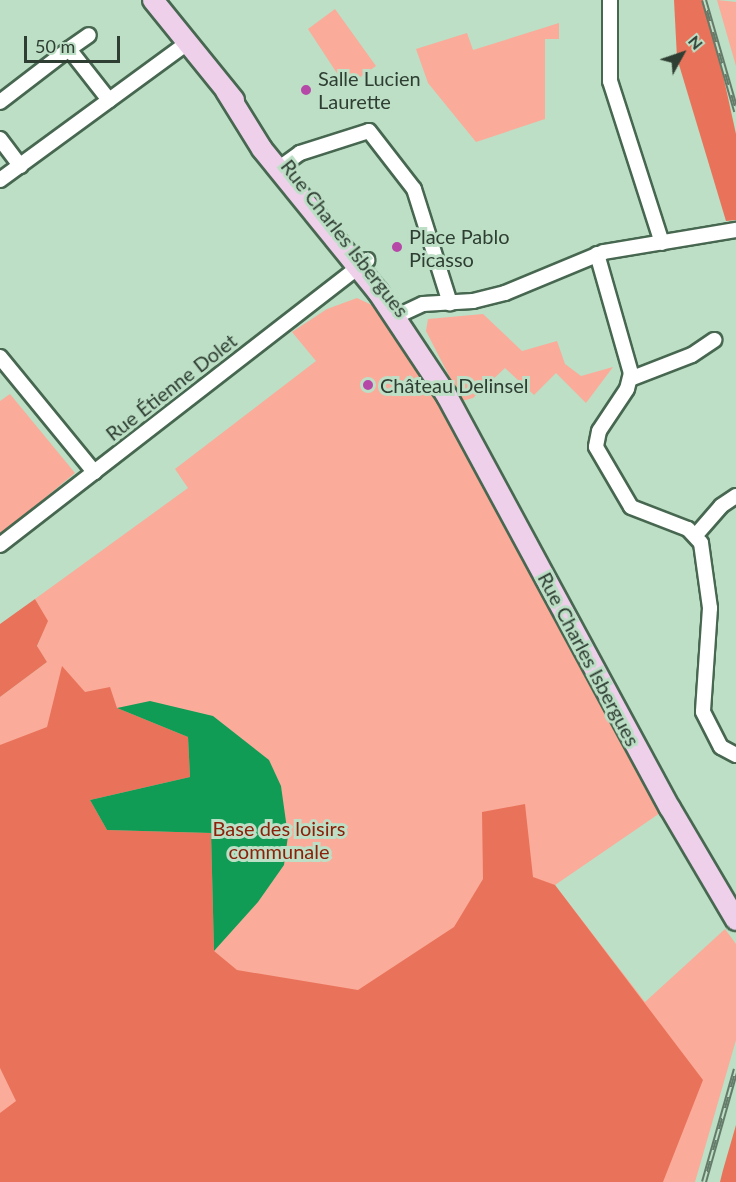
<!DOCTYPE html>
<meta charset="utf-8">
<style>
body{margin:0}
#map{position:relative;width:736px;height:1182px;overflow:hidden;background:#bcdfc5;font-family:Lato,sans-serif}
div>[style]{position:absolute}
.green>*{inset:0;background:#fbab99}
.forest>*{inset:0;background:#e9735a}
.water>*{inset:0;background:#119c55}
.roads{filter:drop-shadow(2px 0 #476750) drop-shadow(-2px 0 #476750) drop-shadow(0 2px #476750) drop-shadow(0 -2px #476750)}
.street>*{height:14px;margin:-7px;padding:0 7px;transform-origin:7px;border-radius:7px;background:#fff}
.secondary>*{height:20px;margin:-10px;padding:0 10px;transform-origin:10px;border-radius:10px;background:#efd0eb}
.rail>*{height:6px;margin-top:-3px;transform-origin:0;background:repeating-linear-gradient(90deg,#bcdfc5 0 11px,#657b6a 0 22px);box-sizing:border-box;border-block:2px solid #657b6a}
.dots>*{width:16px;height:16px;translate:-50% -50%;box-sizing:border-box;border:3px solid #bcdfc5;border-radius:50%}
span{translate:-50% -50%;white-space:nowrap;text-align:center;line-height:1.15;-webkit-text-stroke:6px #bcdfc5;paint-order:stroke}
.poi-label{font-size:20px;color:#2f3e33}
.left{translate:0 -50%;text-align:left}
.street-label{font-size:20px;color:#2f3e33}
.park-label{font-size:20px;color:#8b210a}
.north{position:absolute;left:652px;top:24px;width:60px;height:60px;-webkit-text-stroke:4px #bcdfc5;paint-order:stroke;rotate:50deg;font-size:16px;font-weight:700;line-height:24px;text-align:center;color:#2f3e33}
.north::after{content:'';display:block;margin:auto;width:21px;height:27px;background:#2f3e33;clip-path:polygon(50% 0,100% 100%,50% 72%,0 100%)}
.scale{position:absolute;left:24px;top:36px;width:96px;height:27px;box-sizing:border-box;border:3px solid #2f3e33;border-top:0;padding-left:8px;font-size:18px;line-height:21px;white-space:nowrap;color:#2f3e33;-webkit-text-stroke:4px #bcdfc5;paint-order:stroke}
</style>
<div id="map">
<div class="green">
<div style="clip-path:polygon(717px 0,736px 2px,736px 66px)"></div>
<div style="clip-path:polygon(335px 9px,376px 66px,346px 87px,308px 29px)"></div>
<div style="clip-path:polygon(559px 23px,559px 39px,545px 39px,545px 119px,476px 142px,428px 83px,416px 49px,467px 33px,473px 50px)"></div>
<div style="clip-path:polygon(357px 298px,376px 307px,434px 397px,660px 813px,555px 885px,645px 1002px,725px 929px,736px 944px,736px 1040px,695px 1182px,0 1182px,0 697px,47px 662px,37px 647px,47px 621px,35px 599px,188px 488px,175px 469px,316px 361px,292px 332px,327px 309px)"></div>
<div style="clip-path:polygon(483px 314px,522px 351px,557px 341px,565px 364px,581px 376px,613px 367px,586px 403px,556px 373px,534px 395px,505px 368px,473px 398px,462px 401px,426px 331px,428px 319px)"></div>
<div style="clip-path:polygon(10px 394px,75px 473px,0 535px,0 401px)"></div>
</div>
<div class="forest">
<div style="clip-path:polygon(674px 0,703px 0,712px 25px,736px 134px,736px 220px,726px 221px,677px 58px)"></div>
<div style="clip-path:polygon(35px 599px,48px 621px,37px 646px,47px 662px,0 697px,0 624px)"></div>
<div style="clip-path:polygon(62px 666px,85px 692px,110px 687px,117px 708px,188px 737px,190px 777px,90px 800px,107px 830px,211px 833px,214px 951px,237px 970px,358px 990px,454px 927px,483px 879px,482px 812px,525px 804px,533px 877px,555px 885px,703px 1080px,663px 1182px,0 1182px,0 1113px,16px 1101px,0 1068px,0 745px,47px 727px)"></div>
<div style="clip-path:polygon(736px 1125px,736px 1182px,720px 1182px,723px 1170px)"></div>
</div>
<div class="water">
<div style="clip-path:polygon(150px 701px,213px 716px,269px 760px,281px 786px,288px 836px,284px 865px,258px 902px,214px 951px,211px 833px,107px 830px,90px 800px,190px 777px,188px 737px,117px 708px)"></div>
</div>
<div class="roads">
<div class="street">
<div style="left:610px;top:0;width:81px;rotate:90deg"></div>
<div style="left:610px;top:81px;width:170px;rotate:72.2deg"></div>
<div style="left:69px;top:49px;width:24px;rotate:-35deg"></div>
<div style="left:0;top:102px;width:87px;rotate:-37.5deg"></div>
<div style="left:69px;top:49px;width:65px;rotate:51.9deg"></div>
<div style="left:0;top:139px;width:34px;rotate:53deg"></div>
<div style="left:278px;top:169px;width:27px;rotate:-36deg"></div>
<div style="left:300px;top:153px;width:72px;rotate:-17.7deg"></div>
<div style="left:369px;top:131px;width:73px;rotate:52.2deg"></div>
<div style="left:414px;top:189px;width:120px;rotate:72.5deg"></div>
<div style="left:0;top:180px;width:232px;rotate:-36.2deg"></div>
<div style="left:597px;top:254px;width:124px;rotate:74.1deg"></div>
<div style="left:631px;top:373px;width:16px;rotate:104deg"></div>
<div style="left:627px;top:389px;width:50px;rotate:123.7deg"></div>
<div style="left:599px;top:431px;width:16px;rotate:101deg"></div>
<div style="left:596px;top:447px;width:69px;rotate:59.7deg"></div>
<div style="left:631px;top:507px;width:61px;rotate:21.1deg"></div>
<div style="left:688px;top:529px;width:19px;rotate:47deg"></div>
<div style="left:701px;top:543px;width:66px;rotate:82.1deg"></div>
<div style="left:710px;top:608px;width:104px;rotate:93.9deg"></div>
<div style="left:703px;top:712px;width:39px;rotate:63deg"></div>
<div style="left:721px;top:747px;width:17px;rotate:28deg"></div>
<div style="left:395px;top:317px;width:31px;rotate:-25deg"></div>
<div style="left:423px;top:304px;width:50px;rotate:-3.4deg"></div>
<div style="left:473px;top:301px;width:33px;rotate:-14deg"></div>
<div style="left:505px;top:293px;width:107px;rotate:-22.5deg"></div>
<div style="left:604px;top:252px;width:134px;rotate:-9.5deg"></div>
<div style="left:0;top:357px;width:149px;rotate:50.7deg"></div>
<div style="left:630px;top:379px;width:66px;rotate:-21.2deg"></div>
<div style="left:692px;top:355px;width:27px;rotate:-34deg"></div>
<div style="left:696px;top:535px;width:38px;rotate:-49deg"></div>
<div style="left:721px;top:506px;width:18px;rotate:-34deg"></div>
<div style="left:0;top:545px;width:465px;rotate:-37.8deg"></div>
</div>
<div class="secondary">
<div style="left:153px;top:0;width:129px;rotate:51deg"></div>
<div style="left:226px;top:91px;width:68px;rotate:58.2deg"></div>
<div style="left:262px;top:149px;width:184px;rotate:51deg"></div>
<div style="left:378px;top:292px;width:125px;rotate:56.4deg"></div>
<div style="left:447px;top:396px;width:468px;rotate:61.6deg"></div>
<div style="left:670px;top:808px;width:130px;rotate:59.5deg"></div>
</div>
</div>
<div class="rail">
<div style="left:704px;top:0;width:116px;rotate:73.9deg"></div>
<div style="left:704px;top:1182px;width:117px;rotate:-74.2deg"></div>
</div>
<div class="dots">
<div style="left:306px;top:90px;background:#b648a7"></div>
<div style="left:397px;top:247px;background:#b648a7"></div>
<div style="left:368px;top:385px;background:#b648a7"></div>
</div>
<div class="poi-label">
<span class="left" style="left:318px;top:90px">Salle Lucien<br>Laurette</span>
<span class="left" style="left:409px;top:248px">Place Pablo<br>Picasso</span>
<span class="left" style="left:380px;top:385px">Château Delinsel</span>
</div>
<div class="street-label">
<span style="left:345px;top:238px;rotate:52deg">Rue Charles Isbergues</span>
<span style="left:171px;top:387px;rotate:-38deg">Rue Étienne Dolet</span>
<span style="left:589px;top:659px;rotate:62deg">Rue Charles Isbergues</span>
</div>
<div class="park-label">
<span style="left:279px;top:840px">Base des loisirs<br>communale</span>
</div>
<div class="north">N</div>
<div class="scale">50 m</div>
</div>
